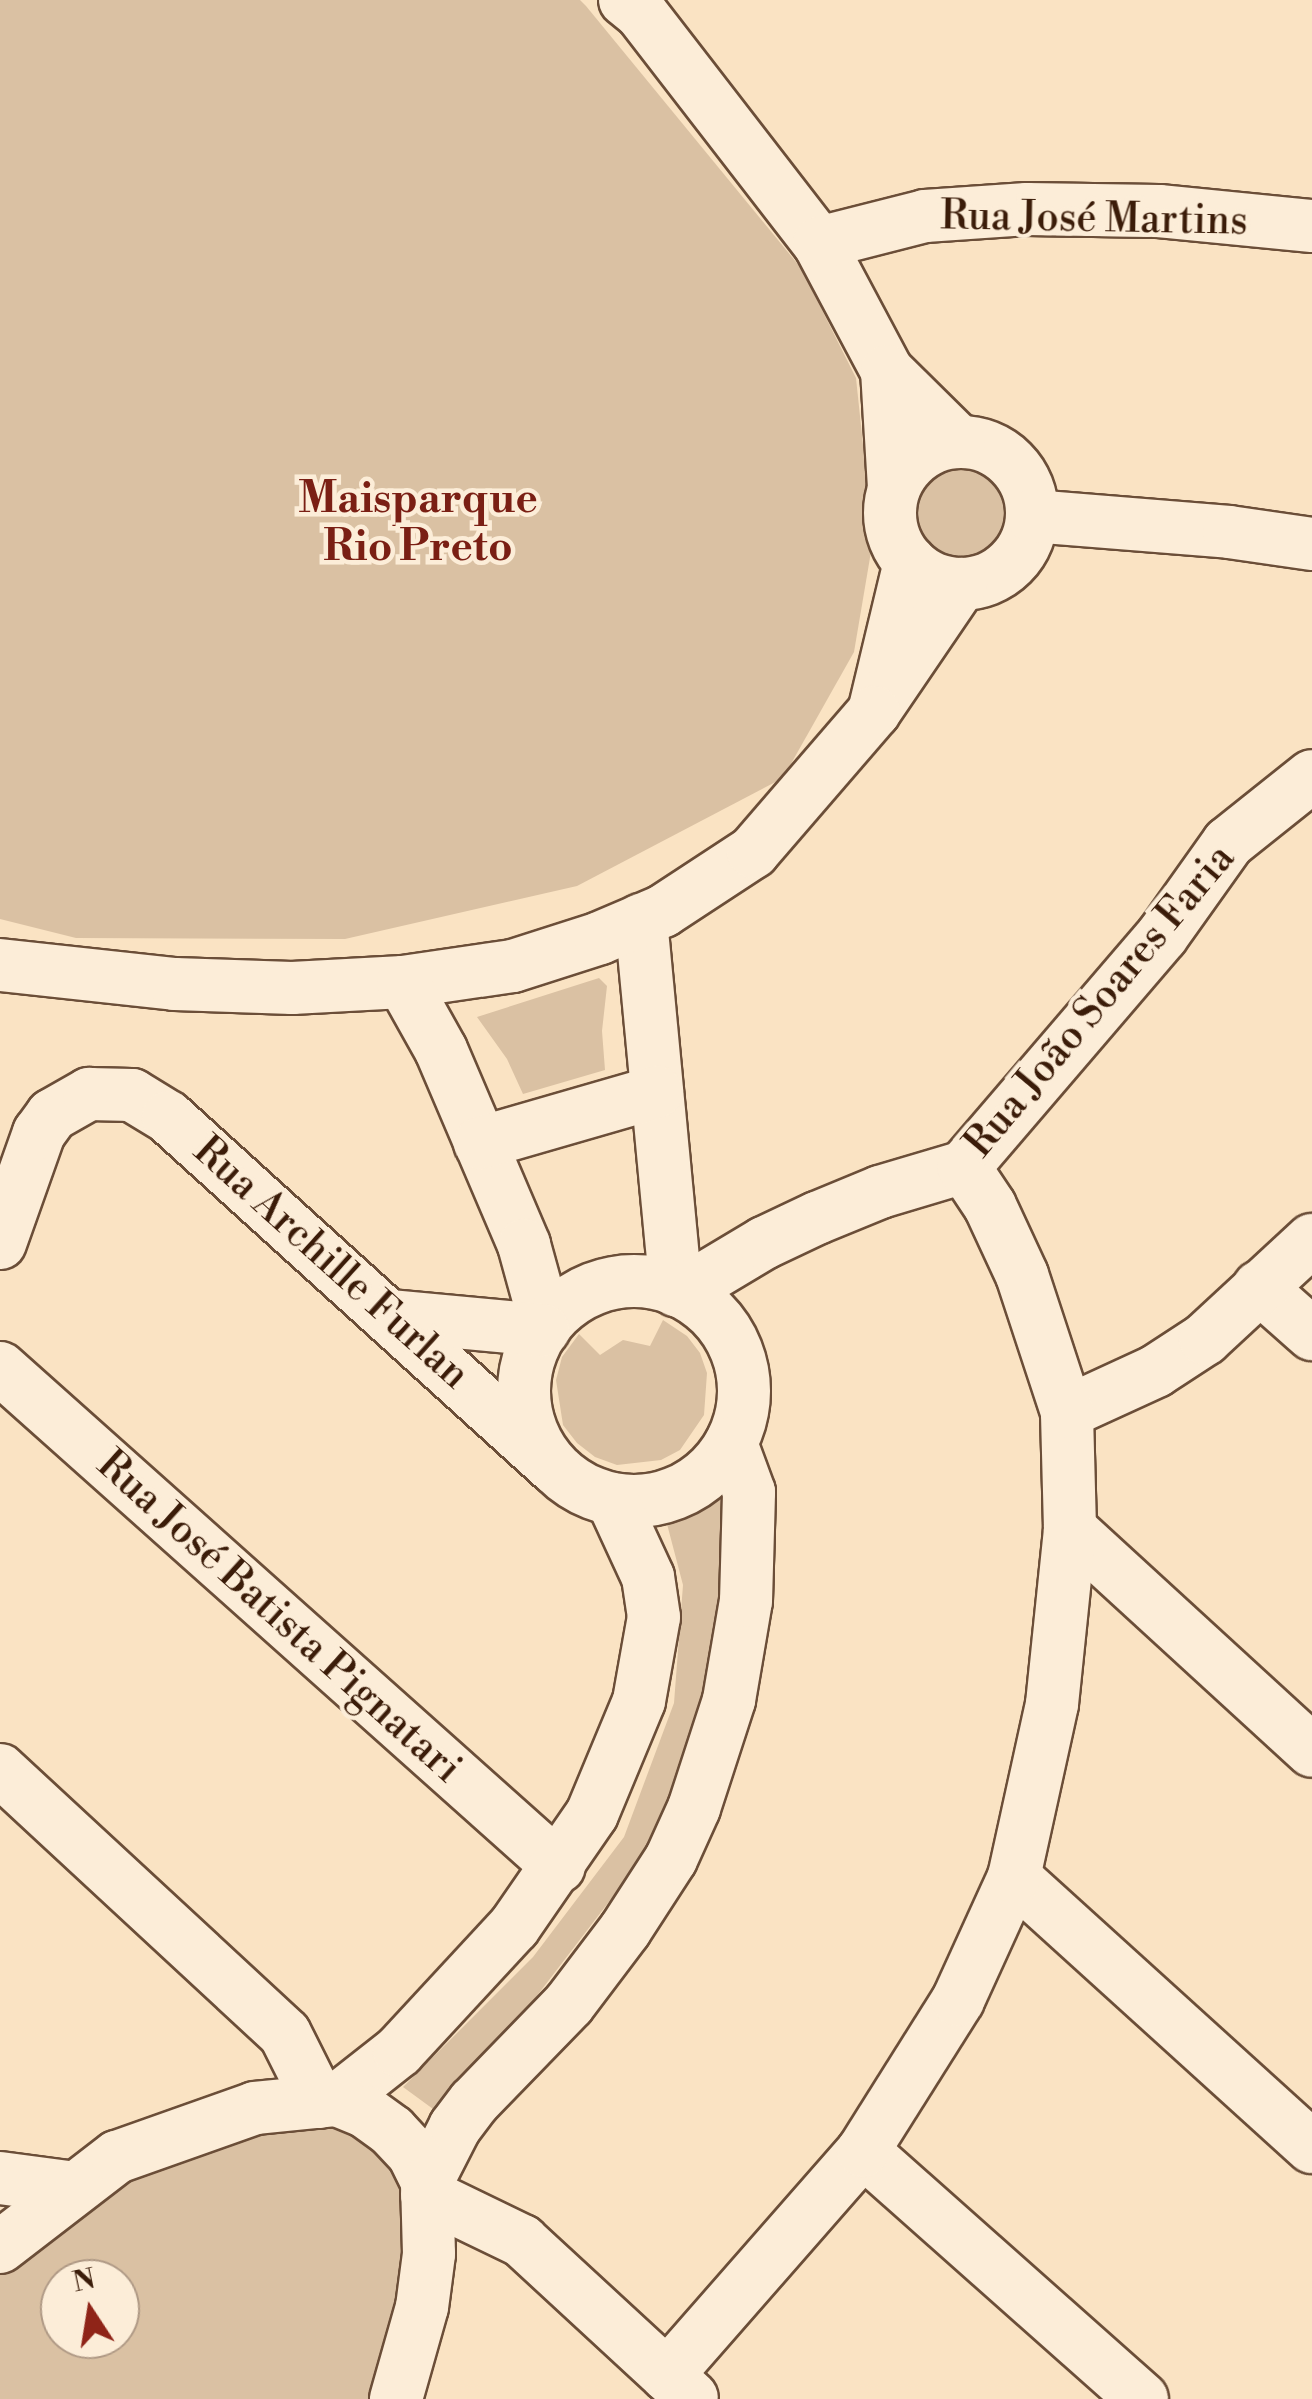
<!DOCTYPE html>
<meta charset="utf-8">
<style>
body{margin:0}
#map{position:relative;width:1312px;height:2399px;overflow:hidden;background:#fae3c3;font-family:"Libre Bodoni",serif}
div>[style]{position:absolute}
.green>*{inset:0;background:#dac1a3}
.round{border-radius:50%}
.roads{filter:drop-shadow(2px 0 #6b4e38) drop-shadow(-2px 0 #6b4e38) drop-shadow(0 2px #6b4e38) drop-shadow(0 -2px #6b4e38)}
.minor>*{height:52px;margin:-26px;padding:0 26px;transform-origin:26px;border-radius:26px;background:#fcedd8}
.minor>.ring{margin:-26px;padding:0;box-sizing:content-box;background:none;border:52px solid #fcedd8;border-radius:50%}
span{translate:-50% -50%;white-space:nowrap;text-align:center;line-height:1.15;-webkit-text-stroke:9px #fcedd8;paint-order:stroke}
.street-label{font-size:40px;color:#3b1c09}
.neighbourhood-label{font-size:42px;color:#7a1f14;font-weight:700}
.north{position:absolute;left:40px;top:2259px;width:100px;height:100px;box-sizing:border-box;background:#fcedd8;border:2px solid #af9985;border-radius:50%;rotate:348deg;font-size:28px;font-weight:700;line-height:40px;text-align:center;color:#3b1c09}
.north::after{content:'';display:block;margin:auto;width:35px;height:45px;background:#8f2418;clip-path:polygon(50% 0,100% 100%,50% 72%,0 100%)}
</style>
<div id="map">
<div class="green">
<div style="clip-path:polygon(0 0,580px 0,586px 6px,801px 268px,856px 378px,873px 540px,854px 652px,783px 778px,577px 886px,345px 939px,76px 938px,0 919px)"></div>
<div class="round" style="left:903px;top:454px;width:118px;height:118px"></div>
<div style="clip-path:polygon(599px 978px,607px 986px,602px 1031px,605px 1070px,523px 1094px,507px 1059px,477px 1017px)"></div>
<div style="clip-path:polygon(663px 1320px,687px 1336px,700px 1353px,707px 1373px,704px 1415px,680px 1450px,661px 1460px,617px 1465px,595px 1457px,577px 1443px,563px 1425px,556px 1380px,562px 1357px,579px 1334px,600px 1355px,623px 1340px,650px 1346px)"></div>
<div style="clip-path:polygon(722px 1493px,730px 1600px,667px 1826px,444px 2117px,403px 2087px,533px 1957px,624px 1837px,674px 1703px,683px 1585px,667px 1524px)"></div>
<div style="clip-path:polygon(evenodd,330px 2119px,361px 2132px,407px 2187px,410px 2252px,375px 2399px,0 2399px,0 2273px,129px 2176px,194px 2146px,330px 2119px,60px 2279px,120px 2279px,120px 2339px,60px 2339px,60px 2279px)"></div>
</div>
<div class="roads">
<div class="minor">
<div style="left:625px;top:0;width:21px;rotate:39deg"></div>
<div style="left:641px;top:13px;width:291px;rotate:52.3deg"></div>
<div style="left:819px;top:243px;width:145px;rotate:62deg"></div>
<div style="left:819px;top:243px;width:109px;rotate:-14.3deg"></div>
<div style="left:925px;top:216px;width:102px;rotate:-3.9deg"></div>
<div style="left:1027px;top:209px;width:132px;rotate:0.9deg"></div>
<div style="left:1159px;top:211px;width:154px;rotate:5.6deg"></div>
<div class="ring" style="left:890px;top:442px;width:90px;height:90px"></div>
<div style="left:894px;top:488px;width:117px;rotate:-93.4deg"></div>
<div style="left:887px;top:371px;width:101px;rotate:44.6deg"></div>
<div style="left:1032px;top:516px;width:198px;rotate:4.6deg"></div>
<div style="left:1229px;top:532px;width:84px;rotate:8.2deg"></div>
<div style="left:910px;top:562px;width:154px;rotate:103.5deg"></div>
<div style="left:874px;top:712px;width:155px;rotate:-55.8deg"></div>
<div style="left:641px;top:920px;width:372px;rotate:84.6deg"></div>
<div style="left:0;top:965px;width:176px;rotate:6.2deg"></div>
<div style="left:175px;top:984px;width:117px;rotate:2deg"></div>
<div style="left:292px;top:988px;width:111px;rotate:-3.1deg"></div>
<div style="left:403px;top:982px;width:111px;rotate:-8.3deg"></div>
<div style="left:513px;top:966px;width:91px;rotate:-17.8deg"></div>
<div style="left:600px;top:938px;width:69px;rotate:-23.2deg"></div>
<div style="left:663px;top:911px;width:108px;rotate:-33.2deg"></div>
<div style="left:753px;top:852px;width:185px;rotate:-49.2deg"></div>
<div style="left:403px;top:982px;width:78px;rotate:60.8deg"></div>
<div style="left:441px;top:1050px;width:212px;rotate:66.9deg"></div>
<div style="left:524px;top:1245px;width:83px;rotate:74.6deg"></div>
<div style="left:480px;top:1143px;width:184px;rotate:-16.1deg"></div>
<div style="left:0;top:1243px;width:117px;rotate:-70.5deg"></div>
<div style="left:39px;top:1133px;width:22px;rotate:-54deg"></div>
<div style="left:52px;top:1115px;width:43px;rotate:-29.6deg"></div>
<div style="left:89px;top:1094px;width:43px;rotate:1.3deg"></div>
<div style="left:132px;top:1095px;width:42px;rotate:31.4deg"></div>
<div style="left:168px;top:1117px;width:522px;rotate:42.21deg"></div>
<div class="ring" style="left:524px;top:1281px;width:168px;height:168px"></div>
<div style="left:1259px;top:1287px;width:71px;rotate:41.6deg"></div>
<div style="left:682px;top:1292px;width:96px;rotate:-30.9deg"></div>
<div style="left:764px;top:1243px;width:59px;rotate:-25.3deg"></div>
<div style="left:817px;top:1218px;width:68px;rotate:-22.4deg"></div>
<div style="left:880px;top:1192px;width:88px;rotate:-16.6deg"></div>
<div style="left:964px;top:1167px;width:304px;rotate:-49.4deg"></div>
<div style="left:1162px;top:936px;width:114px;rotate:-54.6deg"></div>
<div style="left:1228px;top:843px;width:107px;rotate:-38.6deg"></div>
<div style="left:391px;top:1316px;width:153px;rotate:5.3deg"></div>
<div style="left:0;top:1368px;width:749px;rotate:41.75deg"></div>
<div style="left:1067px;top:1412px;width:98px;rotate:-24.7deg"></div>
<div style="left:1156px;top:1371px;width:59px;rotate:-33.1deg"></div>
<div style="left:1205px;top:1339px;width:146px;rotate:-42.8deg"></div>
<div style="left:1070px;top:1529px;width:328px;rotate:42.5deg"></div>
<div style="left:0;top:1770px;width:388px;rotate:42.8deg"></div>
<div style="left:285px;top:2034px;width:76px;rotate:63.4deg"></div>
<div style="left:1014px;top:1877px;width:402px;rotate:42.2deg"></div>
<div style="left:337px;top:2100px;width:79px;rotate:-38.3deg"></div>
<div style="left:399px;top:2051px;width:169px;rotate:-47.2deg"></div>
<div style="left:514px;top:1927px;width:137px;rotate:-55.4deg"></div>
<div style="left:592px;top:1814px;width:122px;rotate:-67.4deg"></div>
<div style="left:639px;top:1701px;width:85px;rotate:-79.9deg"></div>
<div style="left:654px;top:1617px;width:40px;rotate:-98.5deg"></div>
<div style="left:648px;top:1577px;width:86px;rotate:-114.8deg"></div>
<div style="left:863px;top:2151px;width:373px;rotate:41.6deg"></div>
<div style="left:0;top:2178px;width:76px;rotate:7.6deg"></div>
<div style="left:427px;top:2182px;width:62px;rotate:-63deg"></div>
<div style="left:455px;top:2127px;width:31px;rotate:-53deg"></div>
<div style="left:474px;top:2102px;width:136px;rotate:-45.9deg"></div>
<div style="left:569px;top:2004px;width:93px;rotate:-52.9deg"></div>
<div style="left:625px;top:1930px;width:85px;rotate:-57.1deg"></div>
<div style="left:671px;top:1859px;width:56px;rotate:-65.7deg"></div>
<div style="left:694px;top:1808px;width:114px;rotate:-72deg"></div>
<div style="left:729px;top:1700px;width:100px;rotate:-80.3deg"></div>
<div style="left:746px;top:1601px;width:109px;rotate:-88.4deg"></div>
<div style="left:749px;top:1492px;width:52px;rotate:-110.2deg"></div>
<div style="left:427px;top:2195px;width:106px;rotate:25.8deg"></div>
<div style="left:522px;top:2241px;width:231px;rotate:42.7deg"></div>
<div style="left:0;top:2247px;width:148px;rotate:-37.6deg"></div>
<div style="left:117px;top:2157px;width:146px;rotate:-19.5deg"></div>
<div style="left:255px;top:2108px;width:82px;rotate:-5.6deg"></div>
<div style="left:337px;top:2100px;width:31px;rotate:22deg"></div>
<div style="left:366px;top:2112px;width:32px;rotate:36deg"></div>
<div style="left:392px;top:2131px;width:33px;rotate:47deg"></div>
<div style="left:414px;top:2155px;width:30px;rotate:64deg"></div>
<div style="left:427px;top:2182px;width:72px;rotate:88.4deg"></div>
<div style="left:429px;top:2254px;width:53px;rotate:97.5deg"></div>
<div style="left:422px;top:2307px;width:96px;rotate:105.8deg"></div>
<div style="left:667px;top:2375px;width:298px;rotate:-48.8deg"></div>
<div style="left:863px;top:2151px;width:178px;rotate:-57.8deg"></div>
<div style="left:958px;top:2000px;width:135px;rotate:-65.5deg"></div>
<div style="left:1014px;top:1877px;width:177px;rotate:-77.6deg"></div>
<div style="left:1052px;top:1704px;width:176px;rotate:-84.1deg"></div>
<div style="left:1070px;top:1529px;width:117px;rotate:-91.5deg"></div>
<div style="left:1067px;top:1412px;width:144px;rotate:-108.2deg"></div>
<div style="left:1022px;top:1275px;width:76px;rotate:-114.9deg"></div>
<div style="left:990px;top:1206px;width:47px;rotate:-123.7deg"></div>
</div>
</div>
<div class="street-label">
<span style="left:1094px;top:219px;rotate:1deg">Rua José Martins</span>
<span style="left:1100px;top:1001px;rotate:-50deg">Rua João Soares Faria</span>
<span style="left:331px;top:1263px;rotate:42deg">Rua Archille Furlan</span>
<span style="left:279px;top:1617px;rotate:42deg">Rua José Batista Pignatari</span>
</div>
<div class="neighbourhood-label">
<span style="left:418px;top:524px">Maisparque<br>Rio Preto</span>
</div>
<div class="north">N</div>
</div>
